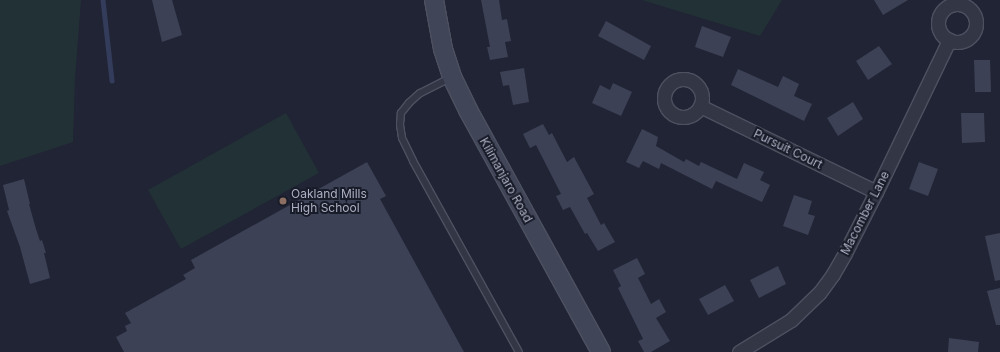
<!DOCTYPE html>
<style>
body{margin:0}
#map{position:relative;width:1000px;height:352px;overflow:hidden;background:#202434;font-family:Inter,sans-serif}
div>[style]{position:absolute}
.green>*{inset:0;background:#223136}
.stream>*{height:4.5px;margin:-2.25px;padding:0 2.25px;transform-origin:2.25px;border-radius:2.25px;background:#333c5b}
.building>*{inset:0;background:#3c4155}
.roads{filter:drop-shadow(1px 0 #4d5160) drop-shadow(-1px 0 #4d5160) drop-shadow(0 1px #4d5160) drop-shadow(0 -1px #4d5160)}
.lane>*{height:6px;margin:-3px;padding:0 3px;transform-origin:3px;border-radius:3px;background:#333645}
.street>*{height:13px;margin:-6.5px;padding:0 6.5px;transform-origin:6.5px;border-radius:6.5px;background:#333645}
.street>.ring{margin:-6.5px;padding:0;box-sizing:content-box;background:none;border:13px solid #333645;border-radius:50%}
.secondary>*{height:18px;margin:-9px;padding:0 9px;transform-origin:9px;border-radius:9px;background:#414558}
.dots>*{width:11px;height:11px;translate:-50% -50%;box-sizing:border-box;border:2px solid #181c29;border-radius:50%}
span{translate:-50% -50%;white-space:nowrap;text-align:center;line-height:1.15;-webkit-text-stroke:4px #181c29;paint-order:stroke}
.street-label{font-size:12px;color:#adb0c2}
.poi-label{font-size:12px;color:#adb0c2}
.left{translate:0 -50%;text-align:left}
</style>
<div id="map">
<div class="green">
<div style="clip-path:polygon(0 0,81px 0,75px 78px,73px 142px,0 166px)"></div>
<div style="clip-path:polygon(642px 0,782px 0,760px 36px)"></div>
<div style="clip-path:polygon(286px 113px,319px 173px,181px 249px,148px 190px)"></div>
</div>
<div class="stream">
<div style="left:103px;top:0;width:81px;rotate:83.6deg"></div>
</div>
<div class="building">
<div style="clip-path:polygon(152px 0,172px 0,182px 35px,162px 42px)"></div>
<div style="clip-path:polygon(481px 0,499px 0,502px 20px,507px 19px,511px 41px,505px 42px,508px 57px,490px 60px,487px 47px,490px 47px)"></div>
<div style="clip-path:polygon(874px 0,908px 0,883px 15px)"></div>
<div style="clip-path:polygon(606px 21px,651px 46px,644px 60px,598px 36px)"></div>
<div style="clip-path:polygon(702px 26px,731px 37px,723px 57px,695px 47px)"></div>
<div style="clip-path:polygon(879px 46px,892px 64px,868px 80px,856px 61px)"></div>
<div style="clip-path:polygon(974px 60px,990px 60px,991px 92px,975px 92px)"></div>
<div style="clip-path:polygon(524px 68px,529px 102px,513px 105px,509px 85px,503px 86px,500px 72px)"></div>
<div style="clip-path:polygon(738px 69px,778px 87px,783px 76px,799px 84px,794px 96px,812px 104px,804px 121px,731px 85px)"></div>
<div style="clip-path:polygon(613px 83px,632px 92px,621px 116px,592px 103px,600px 85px,610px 90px)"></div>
<div style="clip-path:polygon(853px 102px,863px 119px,838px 136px,827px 118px)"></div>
<div style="clip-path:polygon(961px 113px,984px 113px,985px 142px,962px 143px)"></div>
<div style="clip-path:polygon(543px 124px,549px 135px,552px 133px,567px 162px,574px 157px,594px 194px,587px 198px,601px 225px,604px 223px,615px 242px,598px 251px,587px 233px,585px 234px,570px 207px,563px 210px,556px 196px,561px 194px,536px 145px,530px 148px,523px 134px)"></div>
<div style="clip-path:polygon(642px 129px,658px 137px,656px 146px,684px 162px,686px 159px,699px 166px,701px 162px,737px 179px,744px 163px,764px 172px,760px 180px,770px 185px,762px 202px,716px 181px,712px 189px,661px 163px,659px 169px,643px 161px,639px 168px,626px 162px)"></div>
<div style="clip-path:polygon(367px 162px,386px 196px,380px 199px,464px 352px,124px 352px,116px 337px,127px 331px,125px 326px,131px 323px,125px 313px,186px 279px,183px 275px,195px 268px,191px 260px)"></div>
<div style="clip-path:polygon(919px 162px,938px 169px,928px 196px,909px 189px)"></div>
<div style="clip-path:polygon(24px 179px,30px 204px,29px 204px,36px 229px,40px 241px,42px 240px,46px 253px,44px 253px,50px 278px,30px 284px,20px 247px,7px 211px,9px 210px,3px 185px)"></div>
<div style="clip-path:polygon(794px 195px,812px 201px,808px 214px,815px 216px,808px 235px,783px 226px)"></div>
<div style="clip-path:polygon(1000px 233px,1000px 280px,995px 281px,985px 236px)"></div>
<div style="clip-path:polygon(637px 258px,645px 274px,638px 278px,651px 304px,659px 299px,666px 312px,656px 318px,670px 341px,651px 352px,644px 352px,638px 341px,643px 339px,618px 288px,621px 286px,613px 270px)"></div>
<div style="clip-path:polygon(778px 266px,786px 284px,759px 298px,750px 280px)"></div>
<div style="clip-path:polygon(725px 285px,734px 301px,708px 315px,699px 299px)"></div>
<div style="clip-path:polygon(1000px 288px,1000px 325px,996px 325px,987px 291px)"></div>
<div style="clip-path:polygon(949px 338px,979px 342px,978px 352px,948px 352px)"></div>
</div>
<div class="roads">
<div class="lane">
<div style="left:450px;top:78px;width:34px;rotate:153deg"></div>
<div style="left:420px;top:93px;width:15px;rotate:138deg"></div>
<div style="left:409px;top:103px;width:13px;rotate:129deg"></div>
<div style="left:401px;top:113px;width:12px;rotate:95deg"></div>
<div style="left:400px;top:125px;width:13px;rotate:81deg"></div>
<div style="left:402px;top:138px;width:25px;rotate:64deg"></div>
<div style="left:413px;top:161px;width:218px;rotate:61deg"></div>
</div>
<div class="street">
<div class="ring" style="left:938px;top:4px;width:25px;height:25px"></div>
<div class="ring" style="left:664px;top:79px;width:25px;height:25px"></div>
<div style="left:700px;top:106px;width:196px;rotate:26deg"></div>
<div style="left:739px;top:352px;width:61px;rotate:-31.6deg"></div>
<div style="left:791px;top:320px;width:40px;rotate:-44deg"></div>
<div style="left:820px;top:292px;width:22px;rotate:-54deg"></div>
<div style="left:833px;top:274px;width:24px;rotate:-60deg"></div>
<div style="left:845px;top:253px;width:68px;rotate:-63.1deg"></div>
<div style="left:876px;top:192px;width:169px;rotate:-64.3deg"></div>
</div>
<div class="secondary">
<div style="left:434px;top:0;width:50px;rotate:79.6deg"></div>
<div style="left:443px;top:49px;width:29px;rotate:72deg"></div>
<div style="left:452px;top:77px;width:37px;rotate:64deg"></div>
<div style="left:468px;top:110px;width:276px;rotate:61.2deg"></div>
</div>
</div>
<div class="dots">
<div style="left:283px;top:201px;background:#8d6e63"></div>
</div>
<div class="street-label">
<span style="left:788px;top:149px;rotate:26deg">Pursuit Court</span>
<span style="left:506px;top:180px;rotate:61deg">Kilimanjaro Road</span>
<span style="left:865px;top:213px;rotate:-63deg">Macomber Lane</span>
</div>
<div class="poi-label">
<span class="left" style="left:291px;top:201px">Oakland Mills<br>High School</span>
</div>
</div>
